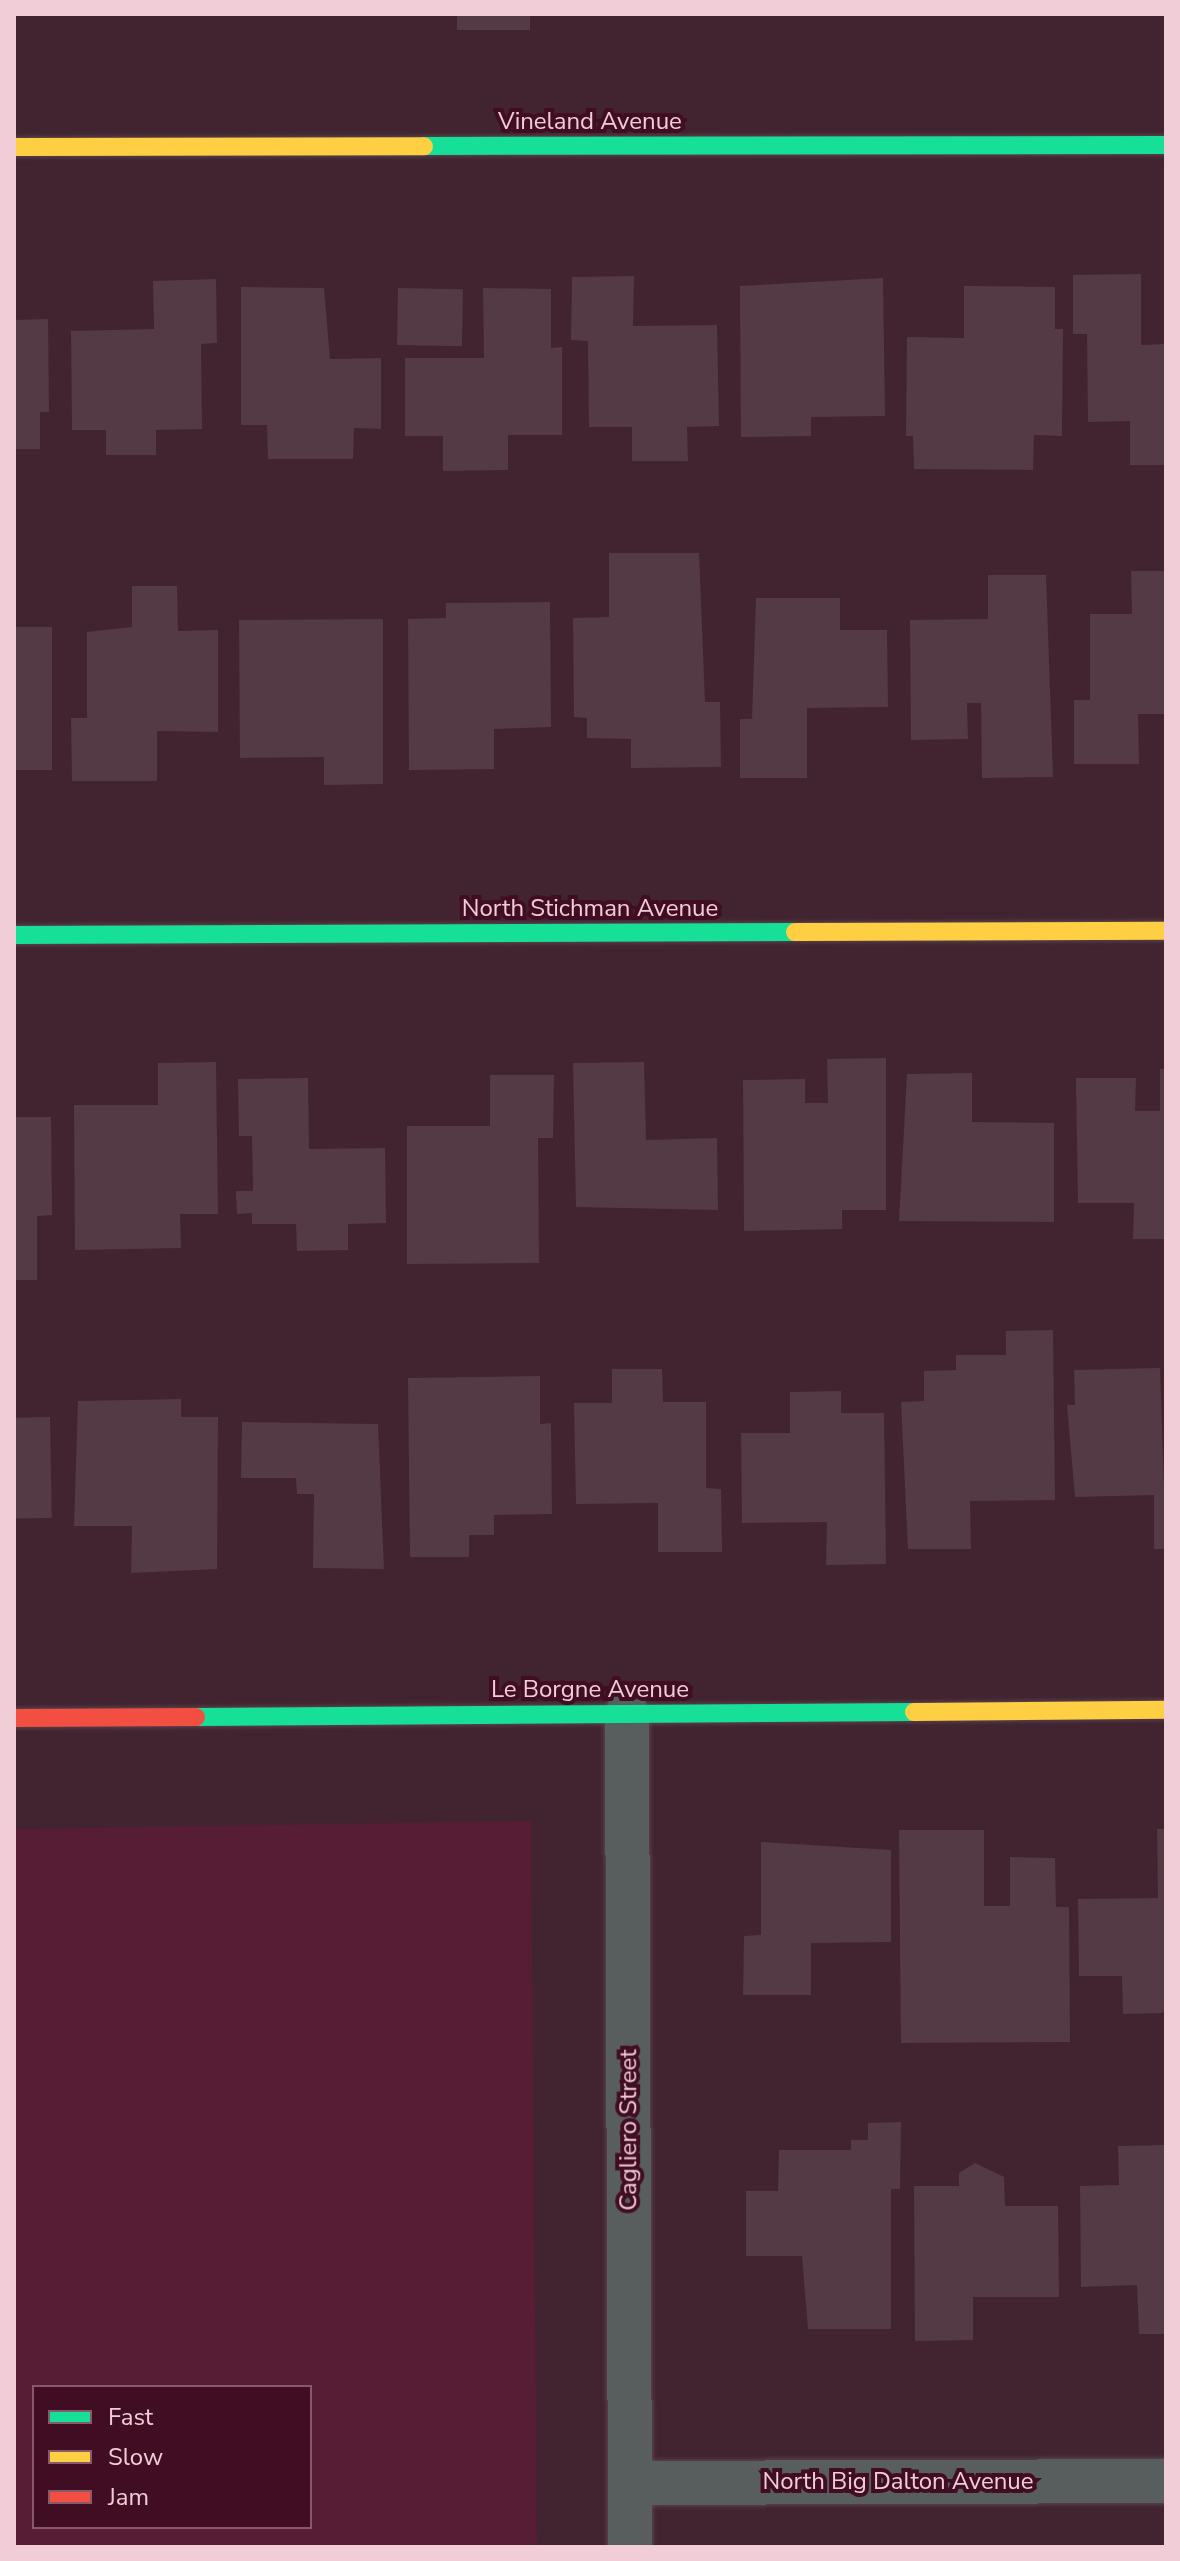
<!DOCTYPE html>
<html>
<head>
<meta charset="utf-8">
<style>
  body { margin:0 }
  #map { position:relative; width:1180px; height:2561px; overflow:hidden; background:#412430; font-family:"Nunito Sans",sans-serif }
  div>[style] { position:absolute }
  .built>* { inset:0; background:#571d34 }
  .building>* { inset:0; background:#543a44; transform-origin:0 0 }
  .roads { filter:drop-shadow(0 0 2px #5a424c) drop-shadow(0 0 2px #5a424c) }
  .street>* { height:44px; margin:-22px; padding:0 22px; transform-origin:22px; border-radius:22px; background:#575e5d }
  .fast>* { height:18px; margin:-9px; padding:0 9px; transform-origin:9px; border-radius:9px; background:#16e098 }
  .slow>* { height:18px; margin:-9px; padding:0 9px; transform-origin:9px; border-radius:9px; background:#ffcf43 }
  .jam>* { height:18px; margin:-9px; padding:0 9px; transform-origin:9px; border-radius:9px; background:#f24e42 }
  span { translate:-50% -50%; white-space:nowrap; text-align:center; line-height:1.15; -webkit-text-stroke:8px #410d23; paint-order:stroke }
  .street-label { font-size:24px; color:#f0cdd7 }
  .frame { position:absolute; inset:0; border:16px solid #f0cdd7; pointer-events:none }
  .legend { position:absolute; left:32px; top:2385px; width:280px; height:144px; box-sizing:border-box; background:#410d23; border:2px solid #875a6b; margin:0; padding:10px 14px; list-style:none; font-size:24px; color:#f0cdd7 }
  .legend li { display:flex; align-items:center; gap:16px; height:40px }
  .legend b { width:40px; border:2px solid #875a6b }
</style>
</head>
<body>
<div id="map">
  <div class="built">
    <i style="clip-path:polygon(evenodd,531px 1821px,537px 2547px,14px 2547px,14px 1829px,531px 1821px,34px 2387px,310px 2387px,310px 2527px,34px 2527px,34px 2387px)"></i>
  </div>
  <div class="building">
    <i style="left:457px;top:14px;width:73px;height:16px"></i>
    <i style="clip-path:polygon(1141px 274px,1141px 345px,1166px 344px,1166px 465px,1130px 465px,1130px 421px,1088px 422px,1087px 334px,1073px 334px,1073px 275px)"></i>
    <i style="clip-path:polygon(634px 276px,633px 326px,717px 325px,719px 426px,687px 427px,688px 461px,632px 461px,632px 427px,589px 427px,588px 341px,571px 340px,572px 277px)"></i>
    <i style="clip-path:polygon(883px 278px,885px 416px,811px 417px,811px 436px,741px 437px,740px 286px)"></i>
    <i style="clip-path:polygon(216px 279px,217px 343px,201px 344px,202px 429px,156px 430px,156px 455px,106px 455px,106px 430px,72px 430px,71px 331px,154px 329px,153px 281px)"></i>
    <i style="clip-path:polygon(964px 286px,1055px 287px,1055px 329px,1063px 329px,1062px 436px,1034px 435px,1033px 470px,914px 469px,913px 436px,906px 436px,907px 337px,964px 338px)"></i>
    <i style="clip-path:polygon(241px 287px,324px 288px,330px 359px,381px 358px,381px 429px,354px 428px,353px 459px,268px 459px,267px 425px,241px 425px)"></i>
    <i style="left:398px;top:288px;width:65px;height:57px;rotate:1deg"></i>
    <i style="clip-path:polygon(483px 288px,551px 289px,551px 348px,562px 347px,562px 435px,508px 435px,508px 470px,443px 471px,443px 436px,405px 436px,405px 358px,484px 358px)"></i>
    <i style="clip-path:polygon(48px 319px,49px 412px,40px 412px,40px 449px,14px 449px,14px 320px)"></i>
    <i style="clip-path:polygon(609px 553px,699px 553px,705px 702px,720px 702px,721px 767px,631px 768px,631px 739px,587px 738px,587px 718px,574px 717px,573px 618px,609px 617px)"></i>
    <i style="clip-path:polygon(1131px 571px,1166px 571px,1166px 714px,1138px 714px,1139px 764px,1074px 764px,1074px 700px,1090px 700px,1090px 614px,1132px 614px)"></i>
    <i style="clip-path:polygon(988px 575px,1046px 575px,1053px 777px,982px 778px,981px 703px,967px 703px,968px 739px,911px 740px,910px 620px,988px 619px)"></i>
    <i style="clip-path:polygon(132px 586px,177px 586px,178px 631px,218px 630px,218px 732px,157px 731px,157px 781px,72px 781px,71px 718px,87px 718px,87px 632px,132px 627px)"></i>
    <i style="clip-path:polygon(756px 598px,840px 598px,840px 630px,887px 630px,888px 707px,807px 708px,807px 778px,740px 778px,740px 719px,752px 719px)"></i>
    <i style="clip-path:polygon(550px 602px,551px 727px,494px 729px,494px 769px,409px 770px,408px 619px,446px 618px,446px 603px)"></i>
    <i style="clip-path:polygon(383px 619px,383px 784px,324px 785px,324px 757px,240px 758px,239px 620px)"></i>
    <i style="left:14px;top:627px;width:38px;height:143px"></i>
    <i style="clip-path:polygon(886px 1058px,886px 1210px,842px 1210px,842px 1229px,744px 1231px,743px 1080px,805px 1079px,805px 1103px,828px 1103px,827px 1059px)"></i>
    <i style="clip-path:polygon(216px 1062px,218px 1214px,180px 1214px,181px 1248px,75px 1250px,74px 1105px,158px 1105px,158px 1063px)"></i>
    <i style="clip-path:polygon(644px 1062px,646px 1140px,717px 1138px,718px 1210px,576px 1207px,573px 1063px)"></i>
    <i style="clip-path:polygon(1160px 1069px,1166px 1069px,1166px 1239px,1133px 1239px,1134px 1203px,1078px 1203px,1076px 1078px,1136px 1078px,1135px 1111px,1160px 1111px)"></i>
    <i style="clip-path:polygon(972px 1073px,972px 1122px,1054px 1123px,1054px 1222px,899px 1221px,907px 1074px)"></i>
    <i style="clip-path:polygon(490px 1075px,554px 1075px,553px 1138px,538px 1138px,539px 1263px,407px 1264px,407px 1126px,490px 1126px)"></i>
    <i style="clip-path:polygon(308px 1078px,309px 1149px,385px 1148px,386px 1223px,348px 1224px,348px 1250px,297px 1251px,296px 1224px,252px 1224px,252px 1213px,237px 1214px,236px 1191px,253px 1191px,252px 1136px,239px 1136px,238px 1079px)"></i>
    <i style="clip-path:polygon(14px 1117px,51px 1117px,52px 1215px,37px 1216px,37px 1280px,14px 1280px)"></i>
    <i style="clip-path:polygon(1053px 1330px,1055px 1500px,970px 1501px,971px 1549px,908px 1549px,901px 1402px,924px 1401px,924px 1371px,956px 1370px,956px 1355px,1006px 1355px,1006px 1331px)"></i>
    <i style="clip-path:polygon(1160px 1368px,1166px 1549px,1154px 1549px,1154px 1495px,1075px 1497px,1067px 1405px,1075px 1405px,1074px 1370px)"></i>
    <i style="clip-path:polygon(612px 1369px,662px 1369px,663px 1402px,706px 1402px,706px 1488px,721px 1489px,722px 1552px,658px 1552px,658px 1503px,576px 1504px,574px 1403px,612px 1403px)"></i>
    <i style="clip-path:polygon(540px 1376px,540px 1424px,551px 1423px,552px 1514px,494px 1515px,494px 1535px,469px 1535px,469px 1557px,410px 1557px,408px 1378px)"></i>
    <i style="clip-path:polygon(841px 1391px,841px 1413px,884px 1413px,886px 1564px,826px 1565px,827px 1522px,742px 1523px,741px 1433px,790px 1433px,790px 1392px)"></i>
    <i style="clip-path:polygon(181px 1399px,181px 1417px,218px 1417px,217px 1569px,131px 1573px,132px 1526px,74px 1526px,78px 1401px)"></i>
    <i style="left:50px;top:1417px;width:101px;height:36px;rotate:89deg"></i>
    <i style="clip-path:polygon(242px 1422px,378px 1424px,384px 1569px,313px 1568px,314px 1494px,297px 1494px,296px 1478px,241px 1478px)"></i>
    <i style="clip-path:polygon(1157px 1829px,1166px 1829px,1166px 2002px,1163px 2013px,1123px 2014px,1122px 1976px,1079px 1976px,1078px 1899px,1158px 1898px)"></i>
    <i style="clip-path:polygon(899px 1830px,984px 1830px,984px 1906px,1010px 1906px,1010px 1857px,1055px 1858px,1056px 1907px,1069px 1907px,1070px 2042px,901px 2043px)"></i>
    <i style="clip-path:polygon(761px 1842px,891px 1850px,891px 1942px,811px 1943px,811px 1995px,743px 1995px,744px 1936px,761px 1935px)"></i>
    <i style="clip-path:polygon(901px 2122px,900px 2189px,891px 2189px,891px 2329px,808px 2329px,802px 2256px,746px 2256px,746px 2191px,778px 2191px,779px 2150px,851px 2150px,851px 2140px,868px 2140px,868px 2123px)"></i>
    <i style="clip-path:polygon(1166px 2145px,1166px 2334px,1139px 2334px,1137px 2285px,1081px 2287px,1080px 2186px,1119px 2185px,1118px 2146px)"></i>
    <i style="clip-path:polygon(975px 2163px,1004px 2177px,1005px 2206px,1058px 2206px,1059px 2297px,973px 2297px,973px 2340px,915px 2341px,914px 2186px,959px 2186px,959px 2173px)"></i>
  </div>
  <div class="roads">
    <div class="street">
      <i style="left:627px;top:1714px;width:833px;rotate:89.79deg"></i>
      <i style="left:630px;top:2483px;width:536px;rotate:-0.21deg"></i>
    </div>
    <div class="fast">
      <i style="left:424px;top:146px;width:742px;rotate:-0.08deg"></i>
      <i style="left:14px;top:935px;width:781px;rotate:-0.22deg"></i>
      <i style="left:196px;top:1717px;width:718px;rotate:-0.4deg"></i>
    </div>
    <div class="slow">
      <i style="left:14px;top:147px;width:410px;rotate:-0.1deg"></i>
      <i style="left:795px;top:932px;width:371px;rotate:-0.2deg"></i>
      <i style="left:914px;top:1712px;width:252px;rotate:-0.5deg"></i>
    </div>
    <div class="jam">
      <i style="left:14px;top:1718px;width:182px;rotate:-0.3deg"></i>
    </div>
  </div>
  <div class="street-label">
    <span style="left:590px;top:122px">Vineland Avenue</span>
    <span style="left:590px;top:909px">North Stichman Avenue</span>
    <span style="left:590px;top:1690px">Le Borgne Avenue</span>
    <span style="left:629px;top:2130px;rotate:-90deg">Cagliero Street</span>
    <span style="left:898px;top:2482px">North Big Dalton Avenue</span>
  </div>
  <div class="frame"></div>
  <ul class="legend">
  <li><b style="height:10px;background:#16e098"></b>Fast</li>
  <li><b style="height:10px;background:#ffcf43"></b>Slow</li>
  <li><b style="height:10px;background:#f24e42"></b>Jam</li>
  </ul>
</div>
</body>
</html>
